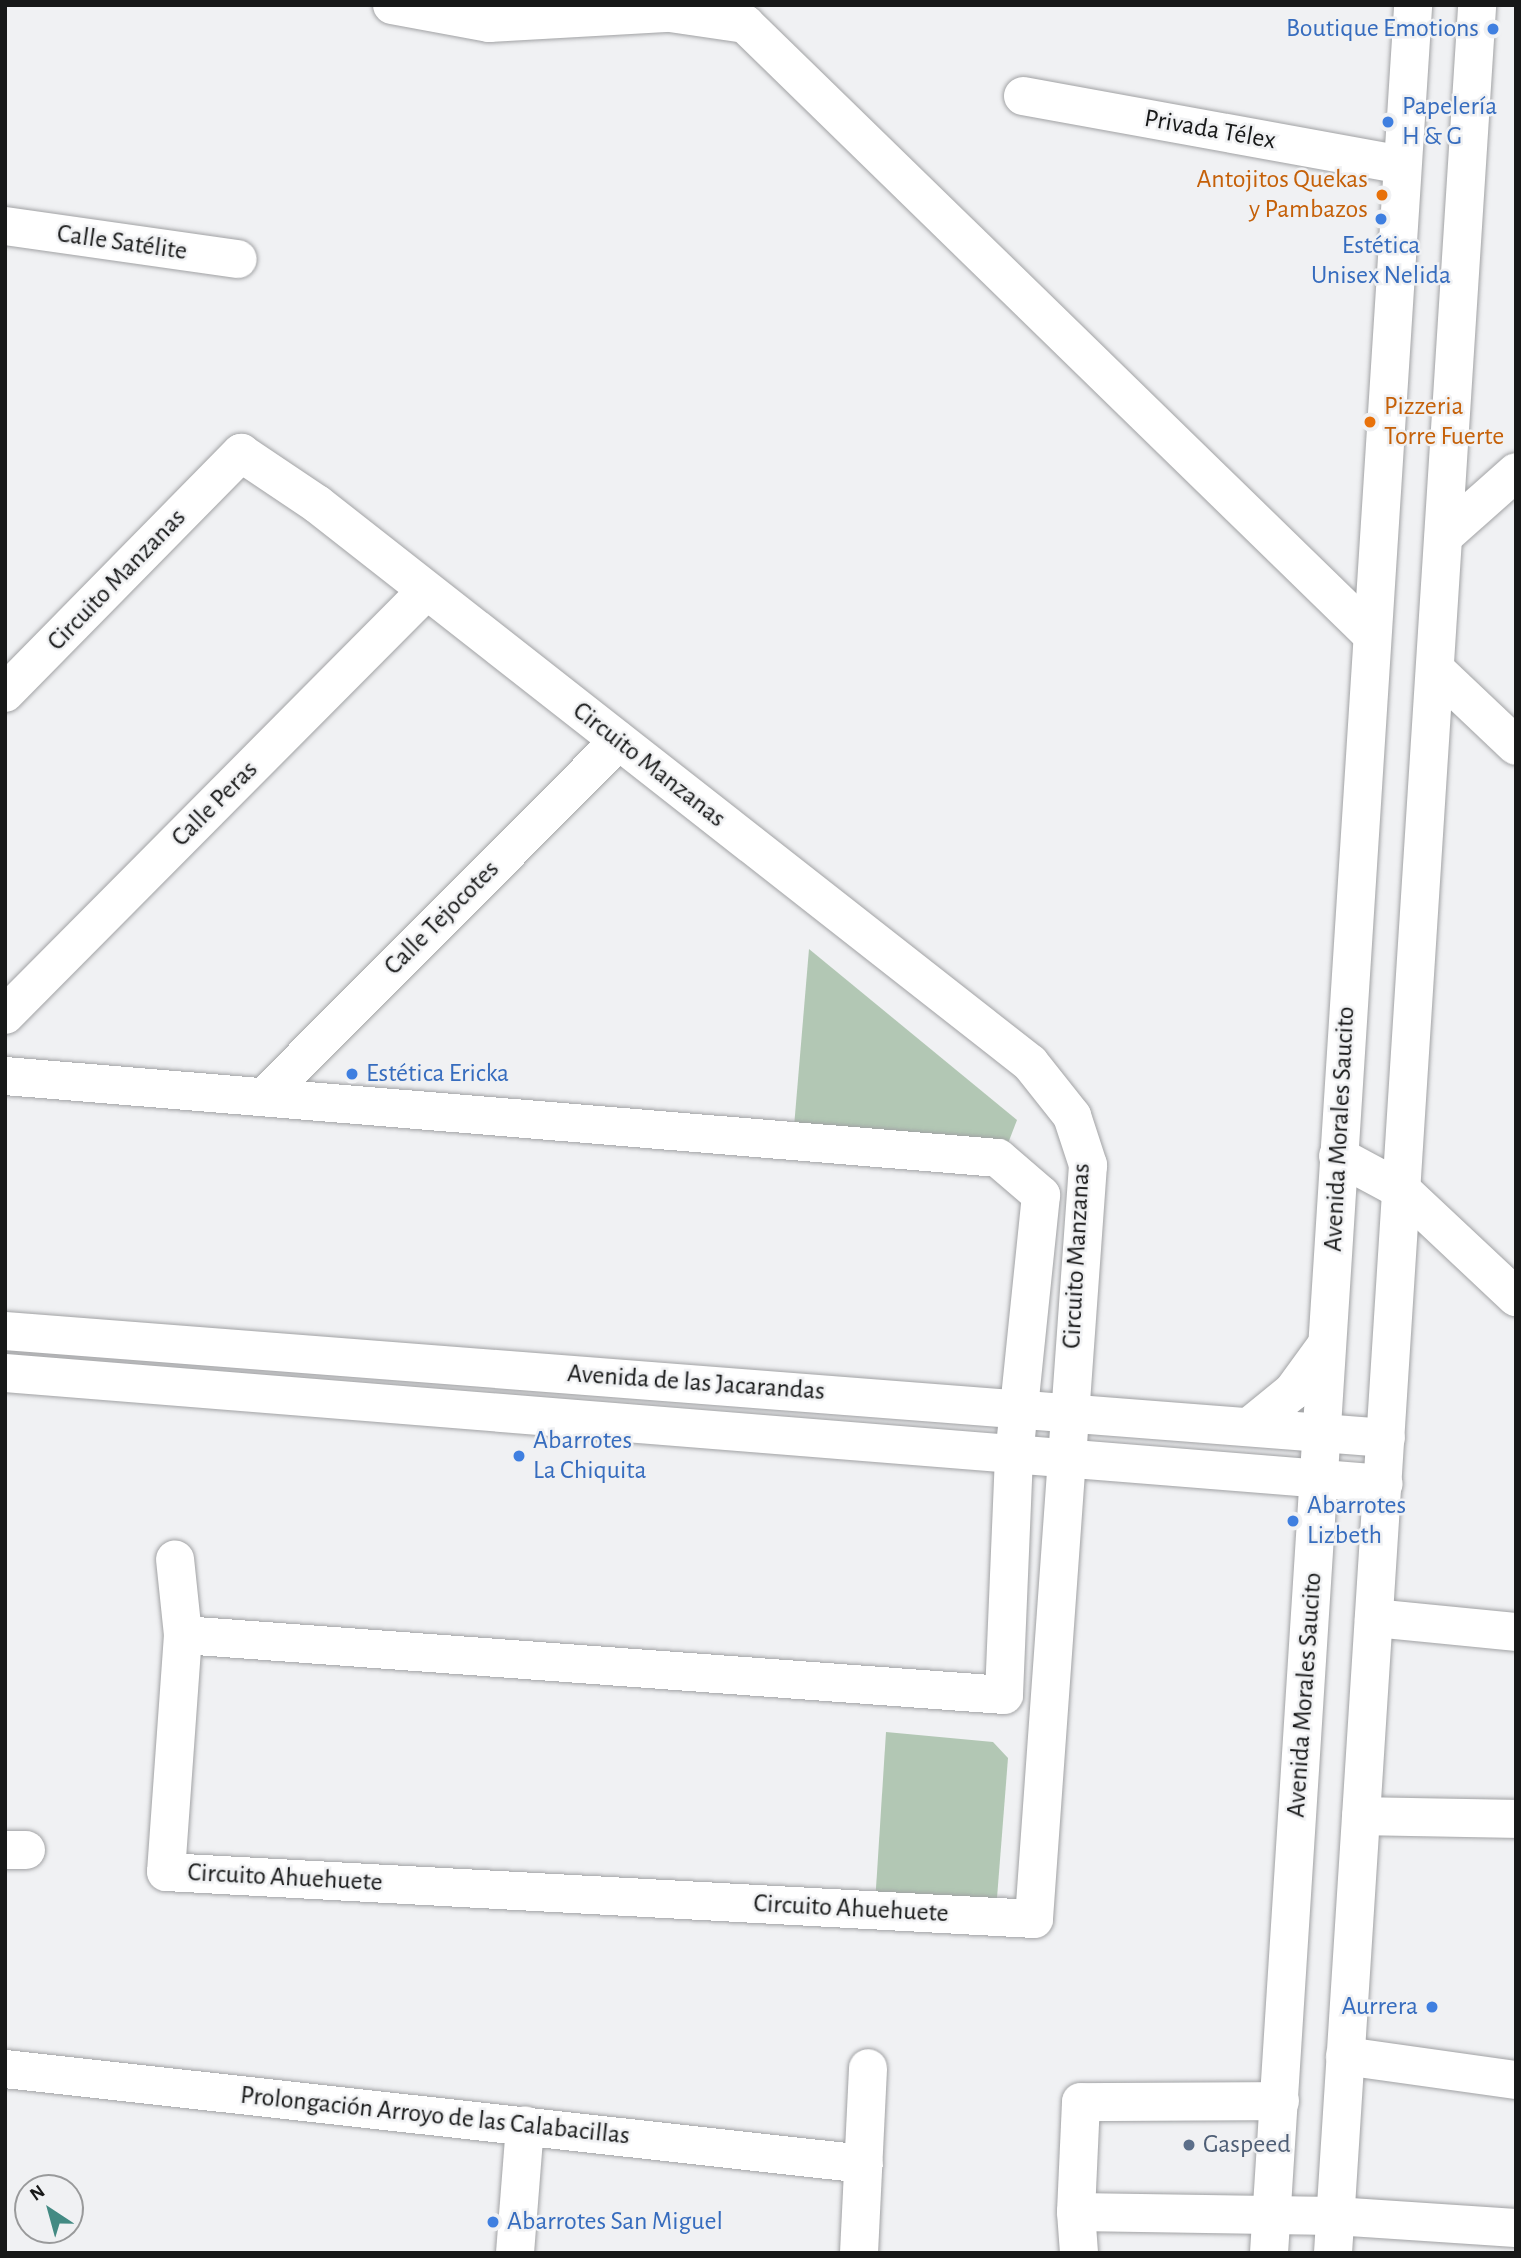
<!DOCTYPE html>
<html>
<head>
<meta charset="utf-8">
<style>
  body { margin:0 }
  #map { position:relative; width:1521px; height:2258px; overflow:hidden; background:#f0f1f3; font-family:"Alegreya Sans",sans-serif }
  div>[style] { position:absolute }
  .green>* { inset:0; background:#b2c7b4 }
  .roads { filter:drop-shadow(0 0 2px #a1a2a4) drop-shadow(0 0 2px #a1a2a4) }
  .minor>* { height:38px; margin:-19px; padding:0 19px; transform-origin:19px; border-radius:19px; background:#fff }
  .major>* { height:38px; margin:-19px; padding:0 19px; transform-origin:19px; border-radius:19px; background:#fff }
  .dots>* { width:19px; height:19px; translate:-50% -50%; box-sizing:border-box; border:4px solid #f0f1f3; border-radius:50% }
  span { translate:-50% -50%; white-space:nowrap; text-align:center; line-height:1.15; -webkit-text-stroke:5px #f0f1f3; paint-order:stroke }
  .shop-label { font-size:26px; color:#366cbe }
  .right { translate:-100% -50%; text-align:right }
  .left { translate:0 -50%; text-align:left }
  .street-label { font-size:26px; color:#171818 }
  .food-label { font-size:26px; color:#c56008 }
  .service-label { font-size:26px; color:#4e5e75 }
  .frame { position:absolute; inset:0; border:7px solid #171818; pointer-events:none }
  .north { position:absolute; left:14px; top:2174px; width:70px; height:70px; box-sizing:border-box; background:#f0f1f3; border:2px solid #999a9b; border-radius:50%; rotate:324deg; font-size:19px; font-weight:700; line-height:28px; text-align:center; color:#171818 }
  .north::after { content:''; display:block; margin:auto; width:24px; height:32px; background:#438a83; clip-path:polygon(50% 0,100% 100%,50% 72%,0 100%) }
</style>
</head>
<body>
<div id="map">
  <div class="green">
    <i style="clip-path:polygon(809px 949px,1017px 1120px,1007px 1146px,794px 1127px)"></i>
    <i style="clip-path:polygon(886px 1732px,993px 1742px,1008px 1758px,997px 1898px,875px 1904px)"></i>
  </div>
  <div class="roads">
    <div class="minor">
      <i style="left:392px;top:5px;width:99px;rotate:10.5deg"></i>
      <i style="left:489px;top:23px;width:181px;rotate:-3.2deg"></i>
      <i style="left:670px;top:13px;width:76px;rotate:8.3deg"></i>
      <i style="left:745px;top:24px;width:871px;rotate:44.26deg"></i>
      <i style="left:1023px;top:96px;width:381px;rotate:10.3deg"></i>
      <i style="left:5px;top:226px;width:235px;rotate:8.1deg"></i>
      <i style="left:1444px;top:536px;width:96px;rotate:-41.6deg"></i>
      <i style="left:1436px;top:670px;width:110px;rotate:43.5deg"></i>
      <i style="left:5px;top:693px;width:337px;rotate:-45.5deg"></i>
      <i style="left:241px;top:453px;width:92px;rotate:33.9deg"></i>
      <i style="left:317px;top:504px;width:906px;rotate:38.1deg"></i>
      <i style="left:1030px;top:1063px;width:68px;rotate:51.6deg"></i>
      <i style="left:1072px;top:1116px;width:52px;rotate:71.9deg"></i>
      <i style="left:1088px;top:1165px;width:756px;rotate:94.1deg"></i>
      <i style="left:1034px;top:1919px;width:869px;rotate:-176.9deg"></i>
      <i style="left:166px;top:1872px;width:238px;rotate:-85.9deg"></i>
      <i style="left:183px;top:1635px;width:76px;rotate:-96deg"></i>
      <i style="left:5px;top:1015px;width:595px;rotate:-45.2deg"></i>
      <i style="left:5px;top:1076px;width:996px;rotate:4.72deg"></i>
      <i style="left:998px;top:1158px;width:57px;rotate:40.7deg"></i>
      <i style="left:1041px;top:1195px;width:262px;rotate:95.9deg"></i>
      <i style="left:1014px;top:1456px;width:239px;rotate:92.4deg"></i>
      <i style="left:1004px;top:1695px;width:823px;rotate:-175.82deg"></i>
      <i style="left:266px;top:1095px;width:500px;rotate:-45.1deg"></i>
      <i style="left:1338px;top:1156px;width:74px;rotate:28.3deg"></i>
      <i style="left:1403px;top:1191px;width:155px;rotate:43.2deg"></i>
      <i style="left:5px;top:1331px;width:1385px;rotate:4.43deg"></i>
      <i style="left:5px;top:1373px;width:1383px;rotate:4.6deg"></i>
      <i style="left:1374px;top:1618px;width:143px;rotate:5.6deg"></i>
      <i style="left:1361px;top:1816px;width:155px;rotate:1.1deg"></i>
      <i style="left:5px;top:1850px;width:21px"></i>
      <i style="left:1345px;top:2056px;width:173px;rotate:8deg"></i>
      <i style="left:5px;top:2069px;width:864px;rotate:6.31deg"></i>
      <i style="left:1280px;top:2101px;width:199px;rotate:179.7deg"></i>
      <i style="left:1081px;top:2102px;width:110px;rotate:92.6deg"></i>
      <i style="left:1076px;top:2212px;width:259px;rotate:0.9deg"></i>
      <i style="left:1335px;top:2216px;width:181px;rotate:3.8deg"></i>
      <i style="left:1076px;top:2212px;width:41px;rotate:85.8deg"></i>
      <i style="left:515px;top:2253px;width:128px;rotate:-85.5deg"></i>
      <i style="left:859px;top:2253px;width:185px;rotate:-87.2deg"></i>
    </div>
    <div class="major">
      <i style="left:1249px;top:1427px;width:57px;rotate:-39.3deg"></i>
      <i style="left:1293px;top:1391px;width:58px;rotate:-54.1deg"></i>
      <i style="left:1269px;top:2253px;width:2253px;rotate:-86.33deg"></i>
      <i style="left:1333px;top:2253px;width:2253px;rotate:-86.33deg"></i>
    </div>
  </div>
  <div class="dots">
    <i style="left:1493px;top:29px;background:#3f7fe0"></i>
    <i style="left:1388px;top:122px;background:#3f7fe0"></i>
    <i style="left:1382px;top:195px;background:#e8710a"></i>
    <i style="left:1381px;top:219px;background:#3f7fe0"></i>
    <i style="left:1370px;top:422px;background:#e8710a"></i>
    <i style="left:352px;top:1074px;background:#3f7fe0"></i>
    <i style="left:519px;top:1456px;background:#3f7fe0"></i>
    <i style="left:1293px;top:1521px;background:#3f7fe0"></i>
    <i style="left:1432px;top:2007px;background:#3f7fe0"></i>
    <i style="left:1189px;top:2145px;background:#5c6f8a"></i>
    <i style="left:493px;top:2222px;background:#3f7fe0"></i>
  </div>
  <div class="shop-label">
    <span class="right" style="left:1479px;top:29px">Boutique Emotions</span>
    <span class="left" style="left:1402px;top:122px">Papelería<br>H &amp; G</span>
    <span style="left:1381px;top:261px">Estética<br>Unisex Nelida</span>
    <span class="left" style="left:366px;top:1074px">Estética Ericka</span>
    <span class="left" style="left:533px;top:1456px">Abarrotes<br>La Chiquita</span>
    <span class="left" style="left:1307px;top:1521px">Abarrotes<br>Lizbeth</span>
    <span class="right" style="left:1418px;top:2007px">Aurrera</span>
    <span class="left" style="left:507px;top:2222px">Abarrotes San Miguel</span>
  </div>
  <div class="street-label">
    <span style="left:1210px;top:130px;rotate:10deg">Privada Télex</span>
    <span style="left:122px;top:243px;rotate:8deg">Calle Satélite</span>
    <span style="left:117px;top:580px;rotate:-46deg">Circuito Manzanas</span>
    <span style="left:649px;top:765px;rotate:38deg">Circuito Manzanas</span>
    <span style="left:215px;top:804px;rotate:-45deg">Calle Peras</span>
    <span style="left:442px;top:918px;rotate:-45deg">Calle Tejocotes</span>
    <span style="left:1340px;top:1129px;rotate:-87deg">Avenida Morales Saucito</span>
    <span style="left:1077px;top:1256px;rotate:-87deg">Circuito Manzanas</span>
    <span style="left:696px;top:1383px;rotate:4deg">Avenida de las Jacarandas</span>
    <span style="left:1305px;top:1695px;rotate:-86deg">Avenida Morales Saucito</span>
    <span style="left:285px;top:1878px;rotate:3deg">Circuito Ahuehuete</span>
    <span style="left:851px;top:1909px;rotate:3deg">Circuito Ahuehuete</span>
    <span style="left:435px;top:2116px;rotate:6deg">Prolongación Arroyo de las Calabacillas</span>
  </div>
  <div class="food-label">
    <span class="right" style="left:1368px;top:195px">Antojitos Quekas<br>y Pambazos</span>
    <span class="left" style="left:1384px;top:422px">Pizzeria<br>Torre Fuerte</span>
  </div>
  <div class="service-label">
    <span class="left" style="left:1203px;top:2145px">Gaspeed</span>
  </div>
  <div class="frame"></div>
  <div class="north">N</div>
</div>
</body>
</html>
